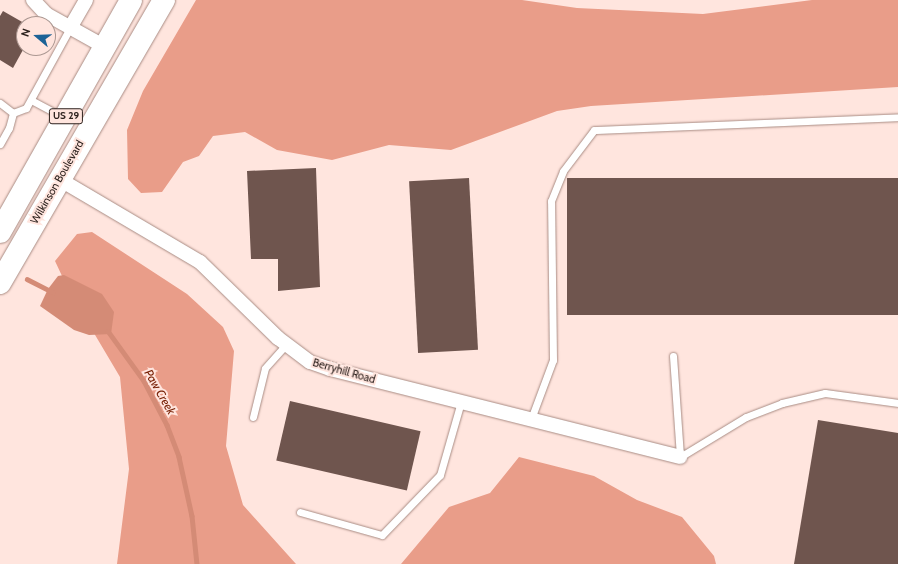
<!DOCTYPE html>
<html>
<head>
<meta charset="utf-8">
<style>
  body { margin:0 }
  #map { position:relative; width:898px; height:564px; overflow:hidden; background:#ffe5de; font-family:Cabin,sans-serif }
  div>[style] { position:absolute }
  .forest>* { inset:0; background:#e99d89 }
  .water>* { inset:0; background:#d48b76 }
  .stream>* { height:4.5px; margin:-2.25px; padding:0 2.25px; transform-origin:2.25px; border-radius:2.25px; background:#d48b76 }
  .building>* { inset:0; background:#6f554e; transform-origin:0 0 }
  .roads { filter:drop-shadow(0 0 1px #a98c84) drop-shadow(0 0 1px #a98c84) }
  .service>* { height:7px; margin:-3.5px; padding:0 3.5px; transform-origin:3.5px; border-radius:3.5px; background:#fff }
  .minor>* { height:14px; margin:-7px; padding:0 7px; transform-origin:7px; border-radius:7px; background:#fff }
  .primary>* { height:22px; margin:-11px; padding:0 11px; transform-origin:11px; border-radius:11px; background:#fff }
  span { translate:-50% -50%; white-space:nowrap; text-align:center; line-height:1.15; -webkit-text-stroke:4px #ffe5de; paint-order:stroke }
  .shield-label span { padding:1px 3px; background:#ffe5de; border:1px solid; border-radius:3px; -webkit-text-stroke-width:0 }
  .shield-label { font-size:10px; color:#2c211d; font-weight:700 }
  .street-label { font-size:11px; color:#2c211d }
  .water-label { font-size:12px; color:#792207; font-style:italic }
  .north { position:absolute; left:16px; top:16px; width:40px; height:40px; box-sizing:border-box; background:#ffe5de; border:1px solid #ab9791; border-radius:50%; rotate:289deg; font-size:11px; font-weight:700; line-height:16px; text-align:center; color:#2c211d }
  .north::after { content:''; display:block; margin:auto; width:14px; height:18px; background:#1c6296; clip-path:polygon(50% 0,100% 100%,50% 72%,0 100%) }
</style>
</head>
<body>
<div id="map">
  <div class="forest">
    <i style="clip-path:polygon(196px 0,522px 0,577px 8px,703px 14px,812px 0,898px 0,898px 87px,591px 106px,557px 111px,451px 150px,389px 145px,332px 160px,277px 150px,245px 132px,213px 136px,199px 156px,183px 162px,162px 192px,141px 193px,128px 179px,127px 130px,143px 91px)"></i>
    <i style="clip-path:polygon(92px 232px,187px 294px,223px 327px,234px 351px,226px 446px,243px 505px,296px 564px,117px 564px,129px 469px,120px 377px,69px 291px,55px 261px,77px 234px)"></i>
    <i style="clip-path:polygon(519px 457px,594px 476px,637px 500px,682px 517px,714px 556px,716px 564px,401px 564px,449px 507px,490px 493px)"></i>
  </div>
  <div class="water">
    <i style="clip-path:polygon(64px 275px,102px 294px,114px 312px,111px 334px,89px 335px,74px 330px,40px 306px,48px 289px,58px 276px)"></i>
  </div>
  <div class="stream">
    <i style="left:27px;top:279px;width:29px;rotate:27deg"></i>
    <i style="left:108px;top:331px;width:62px;rotate:54.2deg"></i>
    <i style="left:144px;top:381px;width:50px;rotate:62.4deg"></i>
    <i style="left:167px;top:425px;width:34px;rotate:69deg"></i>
    <i style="left:179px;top:457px;width:60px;rotate:77.6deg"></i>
    <i style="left:192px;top:516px;width:48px;rotate:84.1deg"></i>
  </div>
  <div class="building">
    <i style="clip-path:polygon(3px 11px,24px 23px,24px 48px,13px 68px,0 60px,0 16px)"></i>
    <i style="clip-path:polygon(316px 168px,320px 287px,278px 291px,278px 259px,251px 259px,247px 171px)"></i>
    <i style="left:469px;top:178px;width:172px;height:60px;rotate:87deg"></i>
    <i style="left:898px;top:178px;width:137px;height:331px;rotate:90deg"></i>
    <i style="left:290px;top:401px;width:134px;height:61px;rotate:13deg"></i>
    <i style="clip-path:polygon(818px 420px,898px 433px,898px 564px,794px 564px)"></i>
  </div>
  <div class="roads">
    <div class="service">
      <i style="left:31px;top:100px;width:36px;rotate:28deg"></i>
      <i style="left:0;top:103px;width:16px;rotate:38deg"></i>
      <i style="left:13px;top:113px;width:14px;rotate:-21deg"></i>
      <i style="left:26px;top:108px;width:91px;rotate:-61.2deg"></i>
      <i style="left:0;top:144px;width:18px;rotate:-61deg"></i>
      <i style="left:9px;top:128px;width:16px;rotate:-75deg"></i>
      <i style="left:673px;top:356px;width:101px;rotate:86deg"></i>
      <i style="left:680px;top:457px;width:77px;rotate:-31.2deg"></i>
      <i style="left:746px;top:417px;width:39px;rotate:-21deg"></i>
      <i style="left:782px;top:403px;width:44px;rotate:-13.1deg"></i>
      <i style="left:825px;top:393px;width:74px;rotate:7.8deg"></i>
      <i style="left:253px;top:417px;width:50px;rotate:-76.2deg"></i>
      <i style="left:265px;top:368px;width:31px;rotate:-48deg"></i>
      <i style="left:531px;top:419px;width:63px;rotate:-69.6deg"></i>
      <i style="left:553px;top:360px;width:159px;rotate:-90.7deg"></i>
      <i style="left:551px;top:201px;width:32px;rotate:-68deg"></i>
      <i style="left:563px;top:171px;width:51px;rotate:-52.9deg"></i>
      <i style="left:594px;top:130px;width:304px;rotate:-2.4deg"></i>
      <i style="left:300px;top:512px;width:85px;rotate:15.7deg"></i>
      <i style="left:382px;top:535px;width:83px;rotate:-46deg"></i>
      <i style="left:440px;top:475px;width:76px;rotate:-74deg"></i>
    </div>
    <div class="minor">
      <i style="left:33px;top:0;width:19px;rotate:47deg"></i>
      <i style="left:46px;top:14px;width:68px;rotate:29.2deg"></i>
      <i style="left:70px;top:28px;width:32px;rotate:-60deg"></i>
      <i style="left:59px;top:179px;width:164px;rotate:30.5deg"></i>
      <i style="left:200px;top:262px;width:109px;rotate:44.3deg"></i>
      <i style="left:278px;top:338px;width:40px;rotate:37deg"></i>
      <i style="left:310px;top:362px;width:21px;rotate:19deg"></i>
      <i style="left:330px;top:369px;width:361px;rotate:14.1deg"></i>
    </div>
    <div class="primary">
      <i style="left:0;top:232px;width:266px;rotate:-60.5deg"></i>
      <i style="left:0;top:283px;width:327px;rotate:-59.9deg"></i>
    </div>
  </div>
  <div class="shield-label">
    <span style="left:66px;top:116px">US 29</span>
  </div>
  <div class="street-label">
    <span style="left:57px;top:182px;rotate:-60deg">Wilkinson Boulevard</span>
    <span style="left:344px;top:371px;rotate:16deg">Berryhill Road</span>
  </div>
  <div class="water-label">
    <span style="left:160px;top:392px;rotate:60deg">Paw Creek</span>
  </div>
  <div class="north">N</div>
</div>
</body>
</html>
